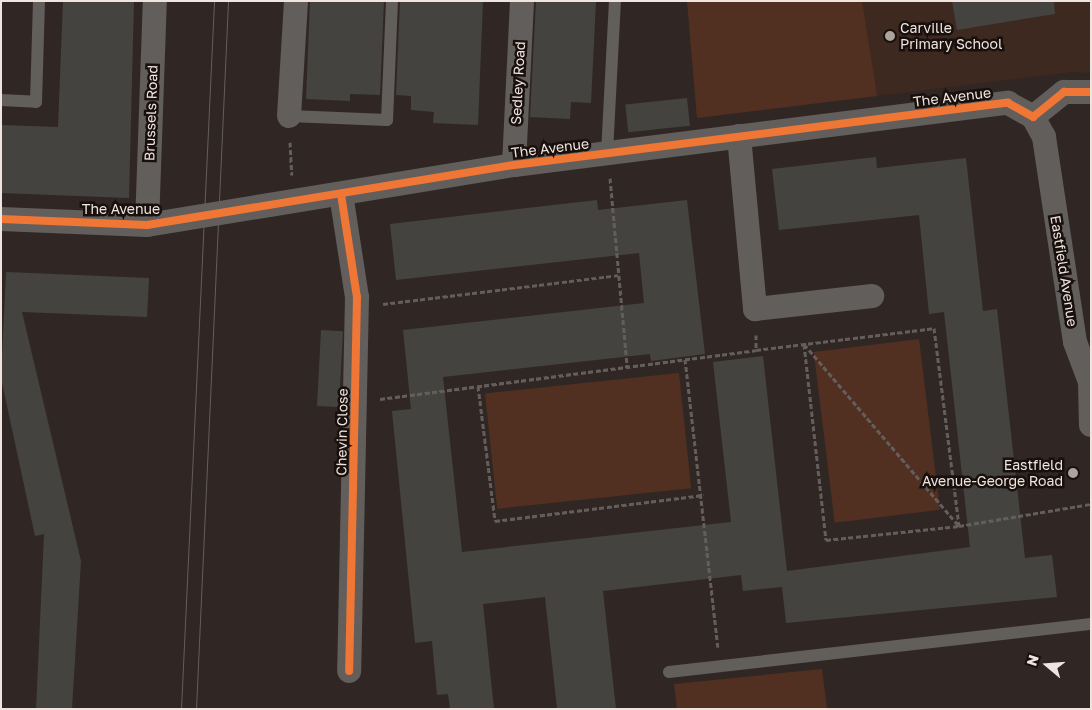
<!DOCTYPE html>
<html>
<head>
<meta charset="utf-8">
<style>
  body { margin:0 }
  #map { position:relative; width:1092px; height:710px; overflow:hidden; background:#302724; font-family:"Golos Text",sans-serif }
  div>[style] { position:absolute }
  .built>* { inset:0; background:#3e2920 }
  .green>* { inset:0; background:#513021; transform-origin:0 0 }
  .building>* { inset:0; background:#444340; transform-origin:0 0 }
  .path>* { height:3px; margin-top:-1.5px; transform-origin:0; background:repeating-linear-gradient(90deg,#635e5b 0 5px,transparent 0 7.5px) }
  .service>* { height:12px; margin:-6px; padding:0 6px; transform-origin:6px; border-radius:6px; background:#625e5c }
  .minor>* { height:24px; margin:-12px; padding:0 12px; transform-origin:12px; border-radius:12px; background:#625e5c }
  .tram>* { height:1px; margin:-0.5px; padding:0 0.5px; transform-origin:0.5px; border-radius:0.5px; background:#655e5d }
  .cycleway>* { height:8px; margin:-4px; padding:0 4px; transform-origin:4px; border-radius:4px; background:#f07635 }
  .dots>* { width:14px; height:14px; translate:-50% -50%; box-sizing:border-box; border:2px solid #18100d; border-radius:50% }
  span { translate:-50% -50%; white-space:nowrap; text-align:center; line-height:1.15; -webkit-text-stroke:5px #18100d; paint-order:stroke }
  .poi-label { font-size:14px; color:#f0e4df }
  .left { translate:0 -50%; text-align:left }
  .right { translate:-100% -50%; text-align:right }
  .street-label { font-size:14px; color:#f0e4df }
  .frame { position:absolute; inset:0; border:2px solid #f0e4df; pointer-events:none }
  .north { position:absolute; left:1022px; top:640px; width:50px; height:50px; -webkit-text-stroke:4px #18100d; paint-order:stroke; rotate:288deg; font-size:14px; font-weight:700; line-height:20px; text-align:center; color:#f0e4df }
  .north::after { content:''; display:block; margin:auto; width:18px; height:22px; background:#f0e4df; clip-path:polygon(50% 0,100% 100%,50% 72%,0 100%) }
</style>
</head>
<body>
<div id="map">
  <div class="built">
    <i style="clip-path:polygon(687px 1px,1091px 1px,1091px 73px,1072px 72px,697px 118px)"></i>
  </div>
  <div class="green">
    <i style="clip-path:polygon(687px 1px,862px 1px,877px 96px,697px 118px)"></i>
    <i style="left:919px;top:339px;width:172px;height:106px;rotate:83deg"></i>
    <i style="left:679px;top:373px;width:116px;height:195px;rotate:84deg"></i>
    <i style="clip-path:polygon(822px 669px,827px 709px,677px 709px,674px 684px)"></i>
  </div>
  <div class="building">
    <i style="clip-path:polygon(63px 1px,134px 1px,129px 198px,1px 193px,1px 125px,58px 127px)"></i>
    <i style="clip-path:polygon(310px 1px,384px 1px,380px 95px,350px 94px,350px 101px,306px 99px)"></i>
    <i style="clip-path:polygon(400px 1px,483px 1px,478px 125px,433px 123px,434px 112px,411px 110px,411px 96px,396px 95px)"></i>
    <i style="clip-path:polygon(536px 1px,596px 1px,591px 103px,571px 102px,570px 119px,530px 117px)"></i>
    <i style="clip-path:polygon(952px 1px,1054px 1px,1055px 14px,957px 30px)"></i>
    <i style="left:687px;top:98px;width:28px;height:62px;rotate:84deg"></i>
    <i style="clip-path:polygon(876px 157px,877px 168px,966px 158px,983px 311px,997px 309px,1025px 558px,1052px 555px,1057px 597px,786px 623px,782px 587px,743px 591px,741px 575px,603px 591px,616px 709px,557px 709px,545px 597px,483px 604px,494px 709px,450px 709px,448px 694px,437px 695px,432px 641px,415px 643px,392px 411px,411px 409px,403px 330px,644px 303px,639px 253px,396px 280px,390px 224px,597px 200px,598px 210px,687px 200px,705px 354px,651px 361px,650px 354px,443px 377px,462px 552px,731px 522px,713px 362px,763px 356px,787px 571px,970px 547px,944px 312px,929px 314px,919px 215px,779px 230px,772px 169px)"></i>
    <i style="clip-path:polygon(6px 272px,149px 278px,147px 317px,22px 312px,81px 561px,72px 709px,36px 709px,44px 534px,35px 536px,1px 378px)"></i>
    <i style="left:321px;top:330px;width:22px;height:76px;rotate:3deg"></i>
  </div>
  <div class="path">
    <i style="left:290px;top:142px;width:33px;rotate:87deg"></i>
    <i style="left:610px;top:178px;width:189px;rotate:84.8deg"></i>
    <i style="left:383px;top:304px;width:237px;rotate:-7deg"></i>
    <i style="left:756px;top:335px;width:15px;rotate:90deg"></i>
    <i style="left:756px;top:350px;width:179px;rotate:-7deg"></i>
    <i style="left:934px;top:328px;width:200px;rotate:82.8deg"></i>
    <i style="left:959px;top:526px;width:134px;rotate:-9.5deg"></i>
    <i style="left:804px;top:344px;width:197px;rotate:83.6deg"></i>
    <i style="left:826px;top:540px;width:134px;rotate:-6deg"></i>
    <i style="left:804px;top:344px;width:239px;rotate:49.6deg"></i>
    <i style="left:685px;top:359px;width:290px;rotate:83.5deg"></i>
    <i style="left:478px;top:386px;width:136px;rotate:82.8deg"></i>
    <i style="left:495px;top:521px;width:210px;rotate:-7.1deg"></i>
    <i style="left:380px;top:399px;width:379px;rotate:-7.4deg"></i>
  </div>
  <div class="service">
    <i style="left:1px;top:100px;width:35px;rotate:3deg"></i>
    <i style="left:36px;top:102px;width:101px;rotate:-88.3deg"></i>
    <i style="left:289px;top:116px;width:98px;rotate:2.3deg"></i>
    <i style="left:387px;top:120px;width:119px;rotate:-87.6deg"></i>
    <i style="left:607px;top:153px;width:152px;rotate:-87deg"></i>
    <i style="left:669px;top:672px;width:425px;rotate:-6.5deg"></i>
  </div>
  <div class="minor">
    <i style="left:289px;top:116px;width:115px;rotate:-86.5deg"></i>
    <i style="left:1033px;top:117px;width:23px;rotate:61deg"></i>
    <i style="left:1044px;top:137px;width:207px;rotate:81.4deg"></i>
    <i style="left:1075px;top:342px;width:43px;rotate:69.4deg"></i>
    <i style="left:1090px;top:382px;width:43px;rotate:88.7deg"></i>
    <i style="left:739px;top:136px;width:174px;rotate:84.7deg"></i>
    <i style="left:755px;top:309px;width:118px;rotate:-6.3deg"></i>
    <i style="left:514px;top:165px;width:164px;rotate:-87.2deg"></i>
    <i style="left:341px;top:194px;width:104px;rotate:81.2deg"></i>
    <i style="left:357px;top:297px;width:374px;rotate:91.2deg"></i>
    <i style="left:1px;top:219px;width:146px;rotate:2.4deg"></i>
    <i style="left:147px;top:225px;width:372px;rotate:-9.3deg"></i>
    <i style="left:514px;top:165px;width:498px;rotate:-7.2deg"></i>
    <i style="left:1008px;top:103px;width:29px;rotate:29deg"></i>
    <i style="left:1033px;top:117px;width:40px;rotate:-39deg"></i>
    <i style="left:1064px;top:92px;width:27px"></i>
    <i style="left:147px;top:225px;width:224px;rotate:-88deg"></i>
  </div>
  <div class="tram">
    <i style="left:181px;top:709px;width:709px;rotate:-87.33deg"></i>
    <i style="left:196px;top:709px;width:709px;rotate:-87.41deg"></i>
  </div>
  <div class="cycleway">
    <i style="left:341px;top:194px;width:104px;rotate:81.2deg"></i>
    <i style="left:357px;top:297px;width:374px;rotate:91.2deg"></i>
    <i style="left:1px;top:219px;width:146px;rotate:2.4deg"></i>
    <i style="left:147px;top:225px;width:372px;rotate:-9.3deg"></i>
    <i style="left:514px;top:165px;width:498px;rotate:-7.2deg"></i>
    <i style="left:1008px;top:103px;width:29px;rotate:29deg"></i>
    <i style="left:1033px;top:117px;width:40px;rotate:-39deg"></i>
    <i style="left:1064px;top:92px;width:27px"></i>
  </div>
  <div class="dots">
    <i style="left:890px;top:36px;background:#ada29e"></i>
    <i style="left:1073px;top:473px;background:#ada29e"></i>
  </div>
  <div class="poi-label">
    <span class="left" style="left:900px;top:36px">Carville<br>Primary School</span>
    <span class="right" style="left:1063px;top:473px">Eastfield<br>Avenue-George Road</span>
  </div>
  <div class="street-label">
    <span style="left:518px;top:83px;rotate:-87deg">Sedley Road</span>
    <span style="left:952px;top:97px;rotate:-7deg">The Avenue</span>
    <span style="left:151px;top:113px;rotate:-88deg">Brussels Road</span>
    <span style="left:550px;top:148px;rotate:-7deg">The Avenue</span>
    <span style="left:121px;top:209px">The Avenue</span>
    <span style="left:1064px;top:271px;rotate:81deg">Eastfield Avenue</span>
    <span style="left:342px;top:432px;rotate:-89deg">Chevin Close</span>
  </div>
  <div class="frame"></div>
  <div class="north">N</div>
</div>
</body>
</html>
